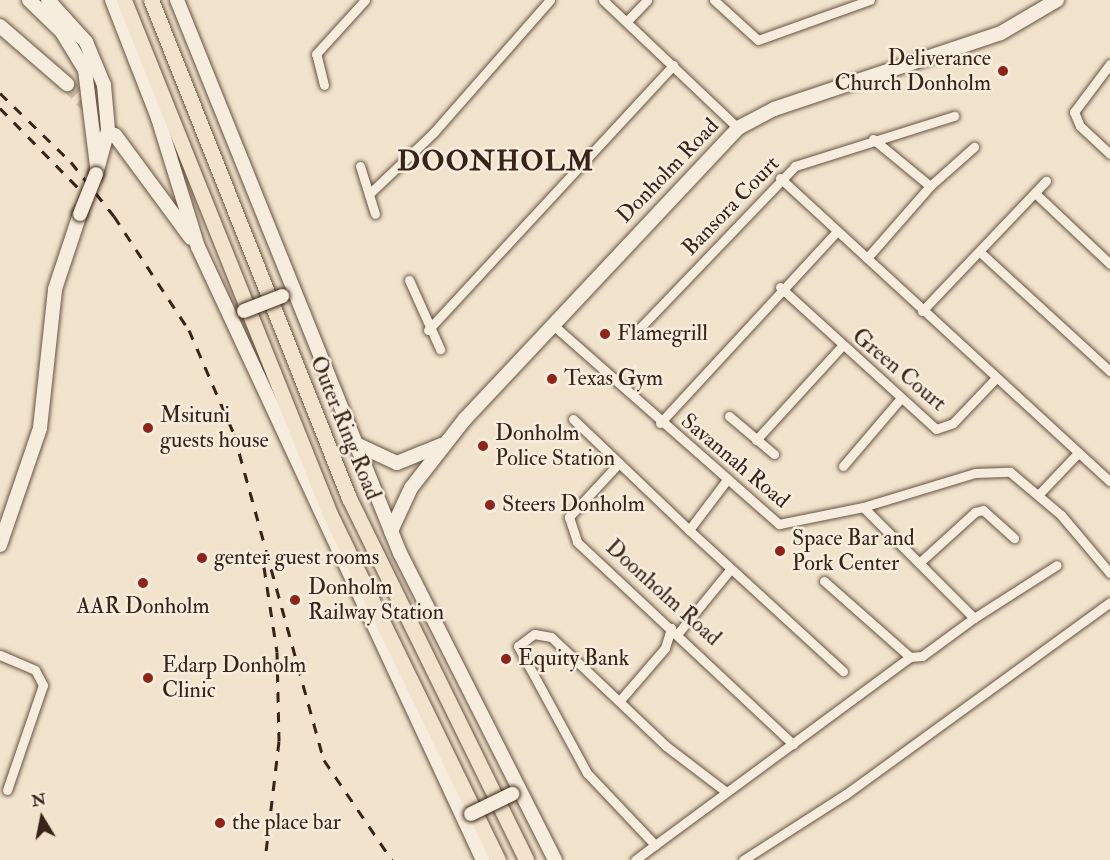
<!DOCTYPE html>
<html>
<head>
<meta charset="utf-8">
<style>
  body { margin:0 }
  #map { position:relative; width:1110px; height:860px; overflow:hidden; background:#f2e3cc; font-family:"IM FELL Double Pica",serif }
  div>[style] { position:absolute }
  .secondary-tunnel>* { height:14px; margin-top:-7px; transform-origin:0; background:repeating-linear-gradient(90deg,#cdbda8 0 14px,transparent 0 21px) }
  .roads { filter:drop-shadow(0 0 2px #665344) drop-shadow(0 0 2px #665344) }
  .street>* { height:9px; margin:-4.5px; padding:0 4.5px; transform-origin:4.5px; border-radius:4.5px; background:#f7edde }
  .secondary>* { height:14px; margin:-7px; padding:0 7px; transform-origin:7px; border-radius:7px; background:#f7edde }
  .primary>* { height:15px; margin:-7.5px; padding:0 7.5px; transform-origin:7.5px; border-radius:7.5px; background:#f2e3cc }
  .rail>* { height:3px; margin-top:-1.5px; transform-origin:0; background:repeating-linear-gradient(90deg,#372317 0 10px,transparent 0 20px) }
  .bridges { filter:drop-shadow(0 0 2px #372317) drop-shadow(0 0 2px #372317) }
  .secondary-bridge>* { height:14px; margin:-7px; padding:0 7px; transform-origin:7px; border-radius:7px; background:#f7edde }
  .dots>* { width:16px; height:16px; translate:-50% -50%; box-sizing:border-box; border:3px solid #f7edde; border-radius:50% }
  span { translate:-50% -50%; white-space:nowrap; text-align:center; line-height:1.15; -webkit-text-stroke:5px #f7edde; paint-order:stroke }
  .poi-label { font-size:22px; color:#372317 }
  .right { translate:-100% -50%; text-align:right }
  .left { translate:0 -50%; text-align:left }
  .street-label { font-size:22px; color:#372317 }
  .district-label { font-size:28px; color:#372317; font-weight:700; letter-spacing:1.5px }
  .north { position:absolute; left:12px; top:788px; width:60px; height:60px; -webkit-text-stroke:4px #f7edde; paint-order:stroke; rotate:350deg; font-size:16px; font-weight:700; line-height:24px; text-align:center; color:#372317 }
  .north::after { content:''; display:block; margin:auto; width:21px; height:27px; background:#372317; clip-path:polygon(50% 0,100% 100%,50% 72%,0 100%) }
</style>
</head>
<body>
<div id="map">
  <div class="secondary-tunnel">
    <i style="left:67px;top:84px;width:64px;rotate:46.9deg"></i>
  </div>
  <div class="roads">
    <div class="street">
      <i style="left:603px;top:0;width:186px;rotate:43.5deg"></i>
      <i style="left:714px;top:0;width:59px;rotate:42.3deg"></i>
      <i style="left:758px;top:40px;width:119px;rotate:-19.7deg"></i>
      <i style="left:627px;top:21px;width:29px;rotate:-46deg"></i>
      <i style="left:1110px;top:64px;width:60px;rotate:126.9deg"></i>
      <i style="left:1074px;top:112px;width:15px;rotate:67deg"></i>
      <i style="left:1080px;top:126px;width:41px;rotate:43deg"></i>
      <i style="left:324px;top:85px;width:32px;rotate:-104deg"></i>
      <i style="left:316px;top:54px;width:73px;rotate:-47.8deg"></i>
      <i style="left:873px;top:139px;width:74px;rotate:39.5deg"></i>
      <i style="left:360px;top:166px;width:50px;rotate:72.6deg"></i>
      <i style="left:780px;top:178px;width:448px;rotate:42.6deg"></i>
      <i style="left:369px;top:194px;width:90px;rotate:-43.6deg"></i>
      <i style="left:434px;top:132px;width:176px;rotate:-48.7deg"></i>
      <i style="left:1036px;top:194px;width:102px;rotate:43.4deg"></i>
      <i style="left:981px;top:253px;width:175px;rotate:42.5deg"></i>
      <i style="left:867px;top:258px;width:96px;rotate:-48.8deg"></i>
      <i style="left:930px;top:186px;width:59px;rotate:-41.6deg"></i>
      <i style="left:409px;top:280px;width:76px;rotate:65.8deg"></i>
      <i style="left:780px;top:287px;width:211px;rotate:42.3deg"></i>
      <i style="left:936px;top:429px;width:18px;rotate:-19deg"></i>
      <i style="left:953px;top:423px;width:59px;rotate:-46.4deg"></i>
      <i style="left:922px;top:311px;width:180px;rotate:-46.4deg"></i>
      <i style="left:552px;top:324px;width:303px;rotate:41.4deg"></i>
      <i style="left:779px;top:524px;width:86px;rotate:-11.4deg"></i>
      <i style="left:863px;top:507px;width:117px;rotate:-16.9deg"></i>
      <i style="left:975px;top:473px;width:35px;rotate:-2deg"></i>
      <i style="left:1010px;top:472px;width:67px;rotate:40.1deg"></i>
      <i style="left:1061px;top:515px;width:76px;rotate:49.8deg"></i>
      <i style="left:428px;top:330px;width:361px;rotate:-47.2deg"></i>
      <i style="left:636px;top:332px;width:230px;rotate:-46.2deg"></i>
      <i style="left:795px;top:166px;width:167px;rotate:-17.5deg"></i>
      <i style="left:729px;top:416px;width:59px;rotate:40.2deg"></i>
      <i style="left:573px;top:419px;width:161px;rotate:43.7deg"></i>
      <i style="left:660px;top:423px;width:261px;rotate:-47.3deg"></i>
      <i style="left:756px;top:440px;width:126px;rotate:-47.6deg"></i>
      <i style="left:619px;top:463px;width:74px;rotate:132.8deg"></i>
      <i style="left:569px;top:517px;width:26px;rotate:72deg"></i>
      <i style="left:577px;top:542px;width:296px;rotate:43.1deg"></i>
      <i style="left:843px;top:466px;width:88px;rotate:-49.6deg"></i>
      <i style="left:726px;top:481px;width:61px;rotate:127.1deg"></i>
      <i style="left:689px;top:530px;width:209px;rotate:42.5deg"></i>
      <i style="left:1039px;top:494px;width:57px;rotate:-46.4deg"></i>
      <i style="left:919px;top:563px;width:76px;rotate:-42.3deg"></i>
      <i style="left:975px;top:512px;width:8px;rotate:-14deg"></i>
      <i style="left:983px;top:510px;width:42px;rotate:42.1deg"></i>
      <i style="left:824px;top:581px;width:115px;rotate:41.5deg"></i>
      <i style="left:910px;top:657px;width:12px;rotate:-5deg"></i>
      <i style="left:922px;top:656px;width:64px;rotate:-36.2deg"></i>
      <i style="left:974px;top:618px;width:157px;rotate:-135deg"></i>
      <i style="left:974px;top:618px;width:98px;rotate:-32.6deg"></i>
      <i style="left:679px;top:632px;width:79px;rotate:-50.7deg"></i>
      <i style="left:0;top:655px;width:38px;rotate:23deg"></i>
      <i style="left:35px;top:670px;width:17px;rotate:62deg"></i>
      <i style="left:43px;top:685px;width:111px;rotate:108.9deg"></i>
      <i style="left:622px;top:698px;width:66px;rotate:-49.3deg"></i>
      <i style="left:665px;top:648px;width:21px;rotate:-73deg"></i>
      <i style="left:725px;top:791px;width:74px;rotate:-142.7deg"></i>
      <i style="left:666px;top:746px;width:158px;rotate:-136.5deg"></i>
      <i style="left:551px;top:637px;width:17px;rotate:-170deg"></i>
      <i style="left:534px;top:634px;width:20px;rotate:143deg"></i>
      <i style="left:518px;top:646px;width:145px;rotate:61.5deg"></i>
      <i style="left:587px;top:773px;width:99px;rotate:46.6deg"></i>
      <i style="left:655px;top:845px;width:317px;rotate:-36.4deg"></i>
      <i style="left:635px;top:860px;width:25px;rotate:-37deg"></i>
      <i style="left:743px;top:860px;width:122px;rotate:-32.7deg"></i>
      <i style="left:846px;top:794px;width:326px;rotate:-36deg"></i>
    </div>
    <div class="secondary">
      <i style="left:29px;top:0;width:46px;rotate:44.1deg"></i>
      <i style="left:62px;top:32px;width:44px;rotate:58.8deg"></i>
      <i style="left:85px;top:70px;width:97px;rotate:82.9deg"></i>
      <i style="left:48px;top:0;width:57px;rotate:47.9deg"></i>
      <i style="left:86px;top:42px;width:47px;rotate:67.3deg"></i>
      <i style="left:104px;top:85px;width:45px;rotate:84.9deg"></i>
      <i style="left:108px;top:130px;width:46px;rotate:105.3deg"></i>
      <i style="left:112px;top:0;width:127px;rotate:68.7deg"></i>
      <i style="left:158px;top:118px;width:135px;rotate:72.8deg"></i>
      <i style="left:198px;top:247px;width:676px;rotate:65.07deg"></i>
      <i style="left:177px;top:0;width:596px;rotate:68.04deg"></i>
      <i style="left:400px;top:553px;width:344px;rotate:63.2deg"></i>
      <i style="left:0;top:26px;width:89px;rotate:40.9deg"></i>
      <i style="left:115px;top:135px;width:128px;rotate:53.6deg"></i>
      <i style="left:354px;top:443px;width:47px;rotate:24.9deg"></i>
      <i style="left:397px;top:463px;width:48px;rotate:-22.2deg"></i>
      <i style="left:391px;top:531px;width:47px;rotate:-65.1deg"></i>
      <i style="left:411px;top:488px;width:88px;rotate:-52deg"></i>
      <i style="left:465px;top:419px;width:399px;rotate:-46.8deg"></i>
      <i style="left:738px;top:128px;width:41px;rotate:-27.8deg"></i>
      <i style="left:774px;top:109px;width:239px;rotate:-18.5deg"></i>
      <i style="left:1001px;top:33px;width:65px;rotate:-30.5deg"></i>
      <i style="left:0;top:545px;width:124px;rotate:-71.1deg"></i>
      <i style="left:40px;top:428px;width:140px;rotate:-83.8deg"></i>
      <i style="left:55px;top:289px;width:79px;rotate:-71.6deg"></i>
    </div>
    <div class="primary">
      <i style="left:124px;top:0;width:554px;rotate:68.16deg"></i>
      <i style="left:330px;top:514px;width:385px;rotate:64.1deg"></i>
      <i style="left:151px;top:0;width:536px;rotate:68.32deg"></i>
      <i style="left:349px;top:498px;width:403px;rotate:63.9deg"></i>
    </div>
  </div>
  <div class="rail">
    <i style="left:0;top:93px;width:99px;rotate:44.2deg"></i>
    <i style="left:71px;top:162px;width:69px;rotate:51.5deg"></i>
    <i style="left:114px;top:216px;width:136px;rotate:56.7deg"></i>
    <i style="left:189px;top:330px;width:113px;rotate:66.6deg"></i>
    <i style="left:234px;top:434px;width:338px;rotate:74.6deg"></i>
    <i style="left:324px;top:760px;width:121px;rotate:55.8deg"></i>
    <i style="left:0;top:108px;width:129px;rotate:45.6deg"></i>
    <i style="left:264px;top:567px;width:86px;rotate:81.3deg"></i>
    <i style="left:277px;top:652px;width:89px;rotate:88.7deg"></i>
    <i style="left:279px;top:741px;width:120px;rotate:96.7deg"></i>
  </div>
  <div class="bridges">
    <div class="secondary-bridge">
      <i style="left:80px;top:214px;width:43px;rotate:-68.2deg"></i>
      <i style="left:244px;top:311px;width:41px;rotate:-21.5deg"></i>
      <i style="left:471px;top:814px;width:46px;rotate:-26deg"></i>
    </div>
  </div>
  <div class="dots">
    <i style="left:1003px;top:71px;background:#8f2418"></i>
    <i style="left:605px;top:334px;background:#8f2418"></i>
    <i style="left:552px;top:379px;background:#8f2418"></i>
    <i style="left:148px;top:428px;background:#8f2418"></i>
    <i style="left:483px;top:446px;background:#8f2418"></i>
    <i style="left:490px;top:505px;background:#8f2418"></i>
    <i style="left:780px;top:551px;background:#8f2418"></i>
    <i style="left:202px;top:558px;background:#8f2418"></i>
    <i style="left:143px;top:583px;background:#8f2418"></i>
    <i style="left:295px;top:600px;background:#8f2418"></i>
    <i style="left:506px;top:659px;background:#8f2418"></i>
    <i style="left:148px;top:678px;background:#8f2418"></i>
    <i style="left:220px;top:823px;background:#8f2418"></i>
  </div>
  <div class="poi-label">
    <span class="right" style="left:991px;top:71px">Deliverance<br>Church Donholm</span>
    <span class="left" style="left:617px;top:334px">Flamegrill</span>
    <span class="left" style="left:564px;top:379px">Texas Gym</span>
    <span class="left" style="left:160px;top:428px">Msituni<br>guests house</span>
    <span class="left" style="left:495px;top:446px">Donholm<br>Police Station</span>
    <span class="left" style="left:502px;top:505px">Steers Donholm</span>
    <span class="left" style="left:792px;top:551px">Space Bar and<br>Pork Center</span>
    <span class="left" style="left:214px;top:558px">genter guest rooms</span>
    <span class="left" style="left:308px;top:600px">Donholm<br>Railway Station</span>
    <span style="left:143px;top:607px">AAR Donholm</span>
    <span class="left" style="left:518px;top:659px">Equity Bank</span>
    <span class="left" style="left:162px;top:678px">Edarp Donholm<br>Clinic</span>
    <span class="left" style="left:232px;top:823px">the place bar</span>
  </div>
  <div class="street-label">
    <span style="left:668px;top:171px;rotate:-46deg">Donholm Road</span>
    <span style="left:731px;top:206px;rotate:-46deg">Bansora Court</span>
    <span style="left:899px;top:370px;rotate:40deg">Green Court</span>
    <span style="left:345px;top:428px;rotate:68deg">Outer Ring Road</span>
    <span style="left:735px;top:461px;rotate:40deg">Savannah Road</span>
    <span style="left:663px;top:593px;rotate:42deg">Doonholm Road</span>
  </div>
  <div class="district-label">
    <span style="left:496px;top:162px">DOONHOLM</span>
  </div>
  <div class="north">N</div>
</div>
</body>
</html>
